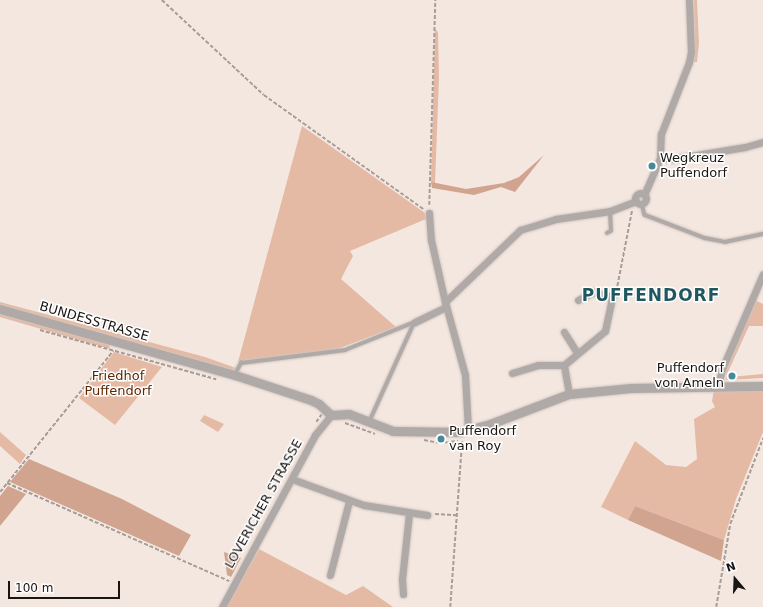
<!DOCTYPE html>
<html>
<head>
<meta charset="utf-8">
<style>
  body { margin:0 }
  #map { position:relative; width:763px; height:607px; overflow:hidden; background:#f4e7e0; font-family:"DejaVu Sans",sans-serif }
  div>[style] { position:absolute }
  .green>* { inset:0; background:#e5baa5 }
  .forest>* { inset:0; background:#d0a48e }
  .path>* { height:1.5px; margin-top:-0.75px; transform-origin:0; background:repeating-linear-gradient(90deg,#a79d98 0 4px,transparent 0 6px) }
  .roads { filter:drop-shadow(0 0 1px #d1c5bf) drop-shadow(0 0 1px #d1c5bf) }
  .service>* { height:3.5px; margin:-1.75px; padding:0 1.75px; transform-origin:1.75px; border-radius:1.75px; background:#afaaa7 }
  .minor>* { height:7px; margin:-3.5px; padding:0 3.5px; transform-origin:3.5px; border-radius:3.5px; background:#afaaa7 }
  .minor>.ring { margin:-3.5px; padding:0; box-sizing:content-box; background:none; border:7px solid #afaaa7; border-radius:50% }
  .tertiary>* { height:9px; margin:-4.5px; padding:0 4.5px; transform-origin:4.5px; border-radius:4.5px; background:#afaaa7 }
  .dots>* { width:11px; height:11px; translate:-50% -50%; box-sizing:border-box; border:2px solid #fff; border-radius:50% }
  span { translate:-50% -50%; white-space:nowrap; text-align:center; line-height:1.15; -webkit-text-stroke:3px #fff; paint-order:stroke }
  .poi-label { font-size:13px; color:#191513 }
  .left { translate:0 -50%; text-align:left }
  .right { translate:-100% -50%; text-align:right }
  .street-label { font-size:13px; color:#191513 }
  .park-label { font-size:13px; color:#5d2703 }
  .district-label { font-size:17px; color:#1f5761; font-weight:700; letter-spacing:1px }
  .north { position:absolute; left:715px; top:559px; width:40px; height:40px; -webkit-text-stroke:3px #fff; paint-order:stroke; rotate:341deg; font-size:11px; font-weight:700; line-height:16px; text-align:center; color:#191513 }
  .north::after { content:''; display:block; margin:auto; width:14px; height:18px; background:#191513; clip-path:polygon(50% 0,100% 100%,50% 72%,0 100%) }
  .scale { position:absolute; left:8px; top:581px; width:112px; height:18px; box-sizing:border-box; border:2px solid #191513; border-top:0; padding-left:5px; font-size:12px; line-height:14px; white-space:nowrap; color:#191513; -webkit-text-stroke:3px #fff; paint-order:stroke }
</style>
</head>
<body>
<div id="map">
  <div class="green">
    <i style="clip-path:polygon(694px 0,697px 0,699px 43px,697px 62px,693px 62px,695px 49px)"></i>
    <i style="clip-path:polygon(435px 29px,438px 32px,439px 77px,435px 184px,431px 182px)"></i>
    <i style="clip-path:polygon(302px 126px,425px 213px,426px 219px,350px 251px,353px 256px,341px 279px,396px 327px,337px 349px,238px 362px)"></i>
    <i style="clip-path:polygon(755px 300px,763px 304px,763px 326px,749px 326px,727px 374px,730px 377px,763px 374px,763px 378px,726px 380px,726px 367px)"></i>
    <i style="clip-path:polygon(0 302px,205px 357px,236px 368px,231px 371px,0 305px)"></i>
    <i style="clip-path:polygon(0 313px,109px 344px,110px 349px,0 317px)"></i>
    <i style="clip-path:polygon(114px 352px,162px 367px,115px 425px,79px 398px)"></i>
    <i style="clip-path:polygon(714px 390px,763px 390px,763px 432px,736px 499px,724px 540px,635px 506px,628px 520px,601px 507px,635px 441px,666px 465px,686px 467px,697px 459px,694px 419px,715px 407px,712px 401px)"></i>
    <i style="clip-path:polygon(204px 415px,224px 424px,218px 432px,200px 421px)"></i>
    <i style="clip-path:polygon(0 432px,26px 455px,20px 464px,0 446px)"></i>
    <i style="clip-path:polygon(259px 549px,346px 595px,363px 586px,393px 607px,226px 607px)"></i>
  </div>
  <div class="forest">
    <i style="clip-path:polygon(544px 155px,515px 192px,501px 187px,474px 195px,432px 188px,431px 182px,466px 189px,504px 183px,519px 177px)"></i>
    <i style="clip-path:polygon(29px 459px,122px 499px,191px 535px,179px 556px,10px 482px)"></i>
    <i style="clip-path:polygon(8px 486px,26px 494px,0 526px,0 496px)"></i>
    <i style="clip-path:polygon(635px 506px,724px 540px,721px 561px,628px 520px)"></i>
    <i style="clip-path:polygon(224px 552px,241px 558px,231px 577px,227px 575px)"></i>
  </div>
  <div class="path">
    <i style="left:162px;top:0;width:139px;rotate:43deg"></i>
    <i style="left:264px;top:95px;width:196px;rotate:35.6deg"></i>
    <i style="left:429px;top:205px;width:205px;rotate:-88.3deg"></i>
    <i style="left:616px;top:292px;width:84px;rotate:-79deg"></i>
    <i style="left:40px;top:330px;width:183px;rotate:15.6deg"></i>
    <i style="left:316px;top:422px;width:9px;rotate:-54deg"></i>
    <i style="left:345px;top:423px;width:32px;rotate:20deg"></i>
    <i style="left:424px;top:440px;width:15px;rotate:11deg"></i>
    <i style="left:439px;top:443px;width:19px;rotate:-6deg"></i>
    <i style="left:7px;top:483px;width:243px;rotate:23.8deg"></i>
    <i style="left:0;top:492px;width:181px;rotate:-51.3deg"></i>
    <i style="left:435px;top:514px;width:22px;rotate:3deg"></i>
    <i style="left:450px;top:607px;width:168px;rotate:-85.9deg"></i>
    <i style="left:716px;top:607px;width:84px;rotate:-80.4deg"></i>
    <i style="left:730px;top:524px;width:92px;rotate:-69deg"></i>
  </div>
  <div class="roads">
    <div class="service">
      <i style="left:642px;top:204px;width:11px;rotate:75deg"></i>
      <i style="left:645px;top:215px;width:64px;rotate:21deg"></i>
      <i style="left:705px;top:238px;width:20px;rotate:11deg"></i>
      <i style="left:725px;top:242px;width:39px;rotate:-12deg"></i>
      <i style="left:607px;top:233px;width:4px;rotate:-27deg"></i>
      <i style="left:611px;top:231px;width:20px;rotate:-93deg"></i>
      <i style="left:235px;top:374px;width:13px;rotate:-61deg"></i>
      <i style="left:241px;top:363px;width:105px;rotate:-7.1deg"></i>
      <i style="left:345px;top:350px;width:75px;rotate:-21.8deg"></i>
      <i style="left:415px;top:322px;width:109px;rotate:114.4deg"></i>
    </div>
    <div class="minor">
      <i style="left:660px;top:158px;width:12px;rotate:5deg"></i>
      <i style="left:672px;top:159px;width:74px;rotate:-9.3deg"></i>
      <i style="left:745px;top:147px;width:19px;rotate:-16deg"></i>
      <i class="ring" style="left:635.5px;top:193.5px;width:4px;height:4px"></i>
      <i style="left:644px;top:195px;width:40px;rotate:-66.6deg"></i>
      <i style="left:660px;top:158px;width:24px;rotate:-88deg"></i>
      <i style="left:661px;top:134px;width:77px;rotate:-68.7deg"></i>
      <i style="left:689px;top:62px;width:10px;rotate:-79deg"></i>
      <i style="left:691px;top:52px;width:52px;rotate:-92.2deg"></i>
      <i style="left:429px;top:213px;width:27px;rotate:86deg"></i>
      <i style="left:431px;top:240px;width:64px;rotate:77.3deg"></i>
      <i style="left:415px;top:322px;width:34px;rotate:-26deg"></i>
      <i style="left:564px;top:332px;width:25px;rotate:58deg"></i>
      <i style="left:512px;top:373px;width:27px;rotate:-17deg"></i>
      <i style="left:538px;top:365px;width:26px"></i>
      <i style="left:718px;top:386px;width:17px;rotate:-77deg"></i>
      <i style="left:722px;top:369px;width:103px;rotate:-66.7deg"></i>
      <i style="left:569px;top:394px;width:29px;rotate:-100deg"></i>
      <i style="left:564px;top:365px;width:53px;rotate:-39.7deg"></i>
      <i style="left:605px;top:331px;width:35px;rotate:-78deg"></i>
      <i style="left:612px;top:297px;width:20px;rotate:-165deg"></i>
      <i style="left:593px;top:292px;width:17px;rotate:152deg"></i>
      <i style="left:468px;top:430px;width:55px;rotate:-93.1deg"></i>
      <i style="left:465px;top:375px;width:76px;rotate:-105.3deg"></i>
      <i style="left:445px;top:302px;width:104px;rotate:-43.8deg"></i>
      <i style="left:520px;top:230px;width:38px;rotate:-17deg"></i>
      <i style="left:556px;top:219px;width:55px;rotate:-8.4deg"></i>
      <i style="left:610px;top:211px;width:28px;rotate:-21deg"></i>
      <i style="left:292px;top:479px;width:77px;rotate:19.9deg"></i>
      <i style="left:364px;top:505px;width:64px;rotate:9deg"></i>
      <i style="left:330px;top:575px;width:76px;rotate:-75.6deg"></i>
      <i style="left:403px;top:594px;width:15px;rotate:-94deg"></i>
      <i style="left:402px;top:579px;width:65px;rotate:-83.9deg"></i>
      <i style="left:222px;top:607px;width:196px;rotate:-61.6deg"></i>
      <i style="left:315px;top:435px;width:26px;rotate:-51deg"></i>
    </div>
    <div class="tertiary">
      <i style="left:0;top:309px;width:244px;rotate:15.7deg"></i>
      <i style="left:235px;top:375px;width:80px;rotate:18.2deg"></i>
      <i style="left:311px;top:400px;width:9px;rotate:27deg"></i>
      <i style="left:319px;top:404px;width:16px;rotate:43deg"></i>
      <i style="left:331px;top:415px;width:18px;rotate:-3deg"></i>
      <i style="left:349px;top:414px;width:47px;rotate:21.1deg"></i>
      <i style="left:393px;top:431px;width:67px;rotate:0.9deg"></i>
      <i style="left:460px;top:432px;width:31px;rotate:-15deg"></i>
      <i style="left:490px;top:424px;width:85px;rotate:-20.8deg"></i>
      <i style="left:569px;top:394px;width:62px;rotate:-5.5deg"></i>
      <i style="left:631px;top:388px;width:132px;rotate:-0.9deg"></i>
    </div>
  </div>
  <div class="dots">
    <i style="left:652px;top:166px;background:#468a97"></i>
    <i style="left:732px;top:376px;background:#468a97"></i>
    <i style="left:441px;top:439px;background:#468a97"></i>
  </div>
  <div class="poi-label">
    <span class="left" style="left:660px;top:166px">Wegkreuz<br>Puffendorf</span>
    <span class="right" style="left:724px;top:376px">Puffendorf<br>von Ameln</span>
    <span class="left" style="left:449px;top:439px">Puffendorf<br>van Roy</span>
  </div>
  <div class="street-label">
    <span style="left:94px;top:322px;rotate:16deg">BUNDESSTRASSE</span>
    <span style="left:264px;top:504px;rotate:-61deg">LOVERICHER STRASSE</span>
  </div>
  <div class="park-label">
    <span style="left:118px;top:384px">Friedhof<br>Puffendorf</span>
  </div>
  <div class="district-label">
    <span style="left:651px;top:296px">PUFFENDORF</span>
  </div>
  <div class="north">N</div>
  <div class="scale">100 m</div>
</div>
</body>
</html>
